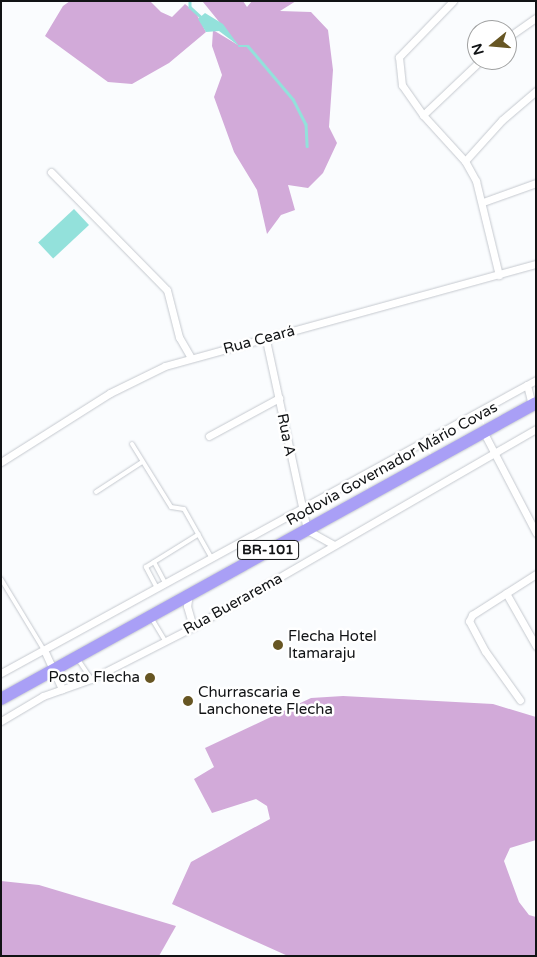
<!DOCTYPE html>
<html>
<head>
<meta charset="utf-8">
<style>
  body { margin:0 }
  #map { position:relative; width:537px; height:957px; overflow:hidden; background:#fafcfe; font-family:"Varela Round",sans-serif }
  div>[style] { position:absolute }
  .forest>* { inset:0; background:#d2aad9 }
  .water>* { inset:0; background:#93e1db; transform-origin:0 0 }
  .stream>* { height:2.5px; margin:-1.25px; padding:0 1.25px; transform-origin:1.25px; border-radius:1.25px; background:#93e1db }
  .roads { filter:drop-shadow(0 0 1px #c5c9cf) drop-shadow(0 0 1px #c5c9cf) }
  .lane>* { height:4px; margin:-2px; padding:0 2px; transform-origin:2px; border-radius:2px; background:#fff }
  .street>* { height:7px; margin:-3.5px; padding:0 3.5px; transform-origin:3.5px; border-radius:3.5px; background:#fff }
  .highway>* { height:12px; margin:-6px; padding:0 6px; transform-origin:6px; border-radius:6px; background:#a99ff6 }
  .dots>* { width:14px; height:14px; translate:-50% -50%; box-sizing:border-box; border:2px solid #fff; border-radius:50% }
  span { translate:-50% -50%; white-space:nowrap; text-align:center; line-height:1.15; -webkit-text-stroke:5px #fff; paint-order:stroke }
  .shield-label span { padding:1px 4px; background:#fff; border:1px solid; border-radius:4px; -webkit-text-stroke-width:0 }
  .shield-label { font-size:14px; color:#111315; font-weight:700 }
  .street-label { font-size:15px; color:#111315 }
  .poi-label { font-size:15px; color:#111315 }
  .left { translate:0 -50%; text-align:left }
  .right { translate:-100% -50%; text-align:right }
  .frame { position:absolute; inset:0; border:2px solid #111315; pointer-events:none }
  .north { position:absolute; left:467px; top:20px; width:50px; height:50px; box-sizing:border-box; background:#fff; border:1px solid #a0a1a1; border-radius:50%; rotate:253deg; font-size:14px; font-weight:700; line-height:20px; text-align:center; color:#111315 }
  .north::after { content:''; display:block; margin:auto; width:18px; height:22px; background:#675623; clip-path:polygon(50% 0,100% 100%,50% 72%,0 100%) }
</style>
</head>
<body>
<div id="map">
  <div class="forest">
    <i style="clip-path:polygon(70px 1px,150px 1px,161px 12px,172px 17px,185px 4px,196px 13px,206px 32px,169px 63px,132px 84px,108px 82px,45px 36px,63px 6px)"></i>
    <i style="clip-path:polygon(243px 1px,247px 7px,252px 1px,296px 1px,280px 11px,311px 12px,328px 30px,333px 70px,329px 127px,337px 143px,323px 173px,308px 188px,288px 185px,295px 210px,281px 215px,267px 234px,257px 190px,234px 152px,214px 97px,222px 75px,212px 46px,213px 30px,238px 45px,203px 2px)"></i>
    <i style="clip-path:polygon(343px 696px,493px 704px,536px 717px,536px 840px,510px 848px,504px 861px,519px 902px,529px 915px,536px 917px,536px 956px,288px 956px,172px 904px,191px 862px,270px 819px,267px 806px,256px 799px,212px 813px,194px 779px,214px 767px,205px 748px,311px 698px)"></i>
    <i style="clip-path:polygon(1px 881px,39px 885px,176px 926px,159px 956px,1px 956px)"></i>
  </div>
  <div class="water">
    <i style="clip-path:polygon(205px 13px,223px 24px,239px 46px,219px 31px,206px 32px,198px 19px)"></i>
    <i style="left:74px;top:209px;width:22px;height:49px;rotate:47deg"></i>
  </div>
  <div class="stream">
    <i style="left:190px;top:1px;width:6px;rotate:90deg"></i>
    <i style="left:190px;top:7px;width:15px;rotate:42deg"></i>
    <i style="left:239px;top:46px;width:9px"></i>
    <i style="left:248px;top:46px;width:70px;rotate:49.7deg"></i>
    <i style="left:293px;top:99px;width:28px;rotate:63deg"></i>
    <i style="left:306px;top:124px;width:22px;rotate:87deg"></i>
  </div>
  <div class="roads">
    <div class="lane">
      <i style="left:132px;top:444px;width:74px;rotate:58.2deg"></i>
      <i style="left:171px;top:507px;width:13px;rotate:9deg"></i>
      <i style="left:184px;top:509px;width:55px;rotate:60.6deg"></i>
      <i style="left:96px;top:492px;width:55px;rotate:-33.1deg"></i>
      <i style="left:154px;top:562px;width:24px;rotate:62deg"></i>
      <i style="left:1px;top:579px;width:83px;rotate:58.8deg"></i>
      <i style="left:157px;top:588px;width:24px;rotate:-118deg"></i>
      <i style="left:146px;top:567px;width:62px;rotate:-31.9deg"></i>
      <i style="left:152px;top:619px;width:26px;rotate:59deg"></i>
      <i style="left:77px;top:658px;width:25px;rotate:56deg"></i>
    </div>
    <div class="street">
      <i style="left:453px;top:1px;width:78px;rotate:134deg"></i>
      <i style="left:399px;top:57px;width:28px;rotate:84deg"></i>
      <i style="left:402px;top:85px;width:37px;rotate:55deg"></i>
      <i style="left:423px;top:115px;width:62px;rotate:47.6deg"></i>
      <i style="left:465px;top:161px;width:23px;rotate:61deg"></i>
      <i style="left:476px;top:181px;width:97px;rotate:76.3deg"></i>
      <i style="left:507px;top:38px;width:35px;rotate:-35deg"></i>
      <i style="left:423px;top:115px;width:80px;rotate:-43.5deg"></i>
      <i style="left:465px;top:161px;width:55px;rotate:-47.9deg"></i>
      <i style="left:502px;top:120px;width:45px;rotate:-40.5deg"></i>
      <i style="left:51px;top:172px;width:165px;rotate:45.5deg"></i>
      <i style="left:167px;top:290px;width:49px;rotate:75.7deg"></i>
      <i style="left:179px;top:337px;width:24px;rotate:60deg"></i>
      <i style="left:483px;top:202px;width:56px;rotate:-19.7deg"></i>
      <i style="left:266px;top:340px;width:194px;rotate:77.8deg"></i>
      <i style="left:307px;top:530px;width:31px;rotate:29deg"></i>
      <i style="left:527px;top:385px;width:21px;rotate:76deg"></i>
      <i style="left:484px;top:433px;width:113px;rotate:62.5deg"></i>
      <i style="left:209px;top:436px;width:80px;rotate:-28.5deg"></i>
      <i style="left:1px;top:462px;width:129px;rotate:-32.3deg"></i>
      <i style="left:110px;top:393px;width:61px;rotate:-26.1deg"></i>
      <i style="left:165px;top:366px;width:385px;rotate:-15.4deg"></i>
      <i style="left:506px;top:593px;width:61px;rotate:60.5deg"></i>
      <i style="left:189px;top:594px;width:12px;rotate:99deg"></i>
      <i style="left:187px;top:606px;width:22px;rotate:74deg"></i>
      <i style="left:45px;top:652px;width:41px;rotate:65.3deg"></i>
      <i style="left:1px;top:673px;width:610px;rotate:-28.71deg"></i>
      <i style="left:520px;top:700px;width:60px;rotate:-125.5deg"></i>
      <i style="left:485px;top:651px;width:34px;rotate:-118deg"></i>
      <i style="left:469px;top:621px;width:7px;rotate:-63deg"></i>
      <i style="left:472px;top:615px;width:76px;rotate:-32.6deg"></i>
      <i style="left:1px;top:721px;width:49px;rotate:-30.8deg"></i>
      <i style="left:43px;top:696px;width:51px;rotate:-19.5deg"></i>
      <i style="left:91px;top:679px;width:114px;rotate:-27deg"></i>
      <i style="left:193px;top:627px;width:396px;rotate:-30deg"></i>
    </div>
    <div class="highway">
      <i style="left:1px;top:699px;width:611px;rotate:-28.95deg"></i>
    </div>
  </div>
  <div class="dots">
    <i style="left:278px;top:645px;background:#675623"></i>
    <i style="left:150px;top:678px;background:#675623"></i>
    <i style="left:188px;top:701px;background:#675623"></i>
  </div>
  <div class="shield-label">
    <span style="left:268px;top:550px">BR-101</span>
  </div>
  <div class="street-label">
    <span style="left:259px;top:340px;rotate:-15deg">Rua Ceará</span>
    <span style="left:286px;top:435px;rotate:79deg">Rua A</span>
    <span style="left:392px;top:464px;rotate:-29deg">Rodovia Governador Mário Covas</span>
    <span style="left:233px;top:604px;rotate:-29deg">Rua Buerarema</span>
  </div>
  <div class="poi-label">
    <span class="left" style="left:288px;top:645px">Flecha Hotel<br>Itamaraju</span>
    <span class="right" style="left:140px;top:678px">Posto Flecha</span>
    <span class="left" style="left:198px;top:701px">Churrascaria e<br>Lanchonete Flecha</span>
  </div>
  <div class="frame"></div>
  <div class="north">N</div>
</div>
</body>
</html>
